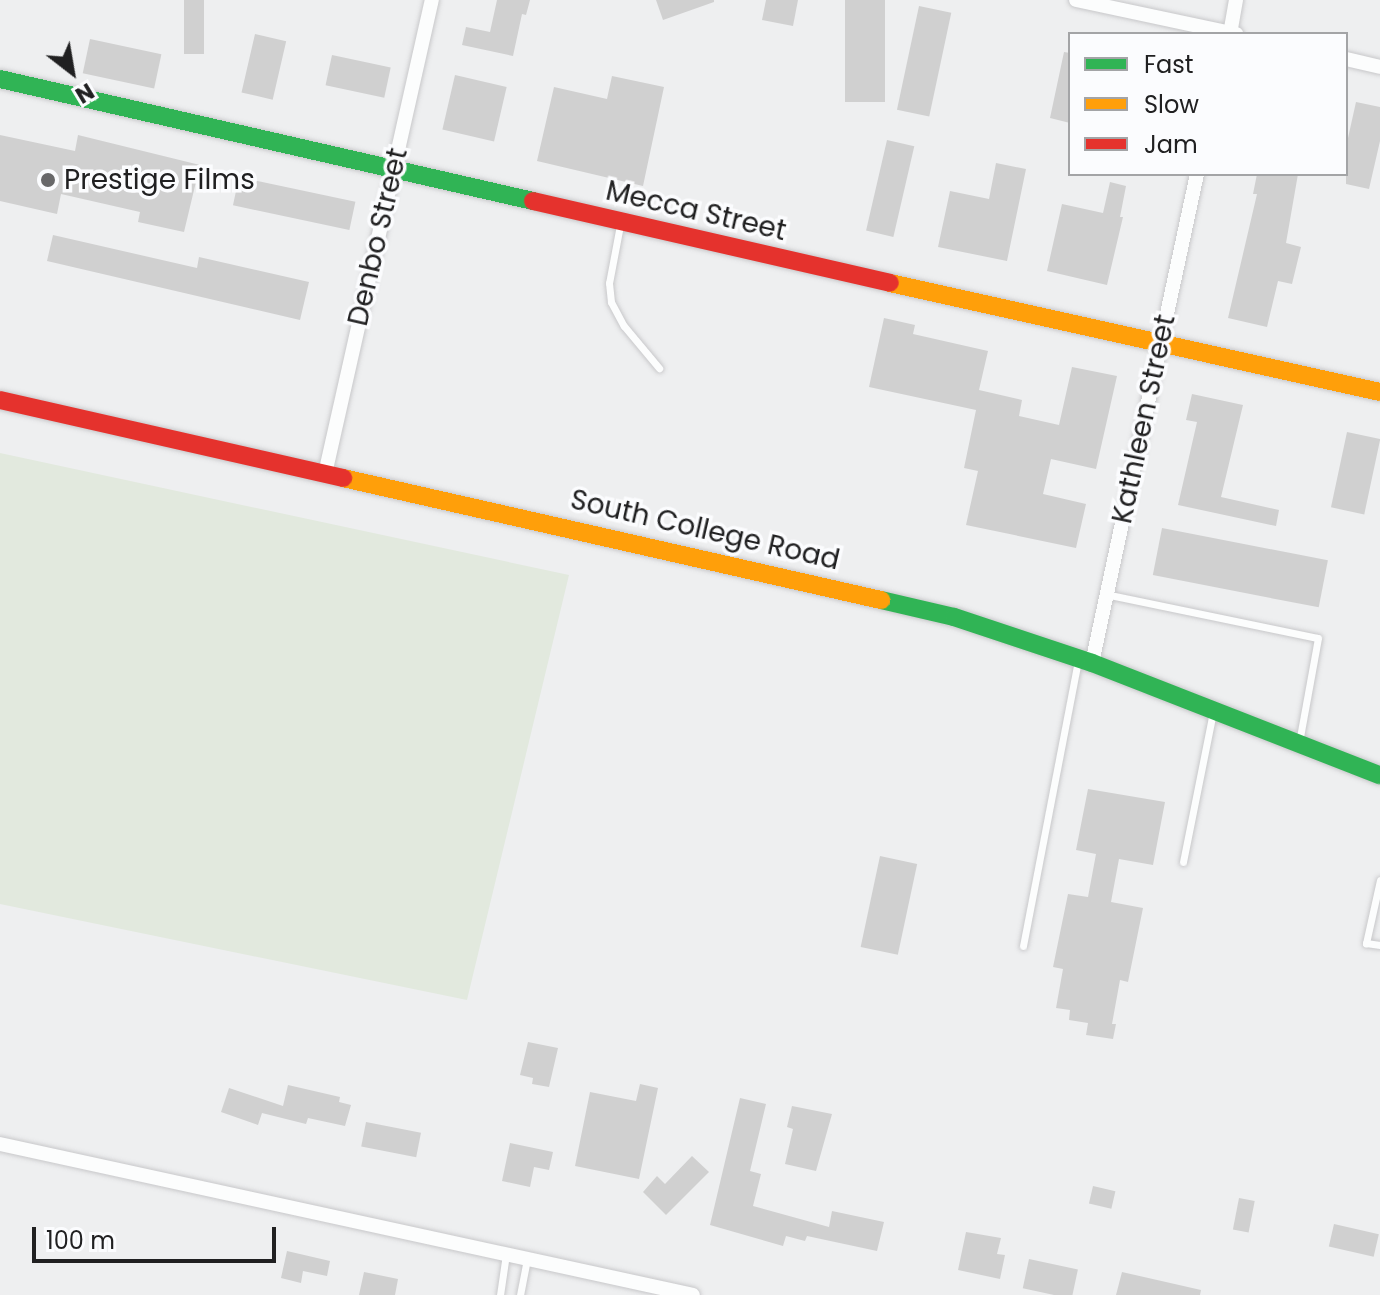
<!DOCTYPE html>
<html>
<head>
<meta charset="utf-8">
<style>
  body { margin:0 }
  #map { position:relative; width:1380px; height:1295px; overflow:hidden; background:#eeeff0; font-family:Poppins,sans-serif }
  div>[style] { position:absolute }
  .green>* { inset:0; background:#e2e9de }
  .building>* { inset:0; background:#d0d0d0; transform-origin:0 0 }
  .roads { filter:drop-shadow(0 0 2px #c8c8ca) drop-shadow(0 0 2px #c8c8ca) }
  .lane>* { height:7px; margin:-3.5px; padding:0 3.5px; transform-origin:3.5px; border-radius:3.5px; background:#fcfdfd }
  .street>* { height:14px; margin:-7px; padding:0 7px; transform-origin:7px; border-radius:7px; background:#fcfdfd }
  .fast>* { height:18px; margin:-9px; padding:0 9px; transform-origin:9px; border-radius:9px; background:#30b455 }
  .slow>* { height:18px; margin:-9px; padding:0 9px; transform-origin:9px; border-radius:9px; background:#ff9f0a }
  .jam>* { height:18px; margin:-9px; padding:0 9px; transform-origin:9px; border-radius:9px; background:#e5322d }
  .dots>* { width:22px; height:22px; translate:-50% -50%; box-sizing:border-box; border:4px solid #fbfcfe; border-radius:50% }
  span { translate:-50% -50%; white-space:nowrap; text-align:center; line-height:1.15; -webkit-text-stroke:7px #fbfcfe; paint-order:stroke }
  .poi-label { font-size:28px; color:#202021 }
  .left { translate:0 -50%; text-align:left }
  .street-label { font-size:28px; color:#202021 }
  .legend { position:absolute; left:1068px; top:32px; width:280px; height:144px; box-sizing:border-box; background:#fbfcfe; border:2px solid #a3a4a6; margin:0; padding:10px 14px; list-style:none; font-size:24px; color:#202021 }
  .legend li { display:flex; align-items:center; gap:16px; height:40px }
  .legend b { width:40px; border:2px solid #a3a4a6 }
  .north { position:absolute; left:32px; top:32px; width:80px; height:80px; -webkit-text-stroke:6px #fbfcfe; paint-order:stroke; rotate:149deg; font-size:22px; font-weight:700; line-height:32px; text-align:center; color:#202021 }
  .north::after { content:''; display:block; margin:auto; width:28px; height:36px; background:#202021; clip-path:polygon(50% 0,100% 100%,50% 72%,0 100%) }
  .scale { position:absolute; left:32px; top:1227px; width:244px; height:36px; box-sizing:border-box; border:4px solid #202021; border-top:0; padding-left:10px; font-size:24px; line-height:28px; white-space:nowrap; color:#202021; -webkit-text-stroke:6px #fbfcfe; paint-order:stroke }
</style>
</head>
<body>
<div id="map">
  <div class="green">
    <i style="clip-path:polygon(0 453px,569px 575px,467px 1000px,0 904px)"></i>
  </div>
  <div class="building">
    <i style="left:184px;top:0;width:20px;height:54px"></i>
    <i style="clip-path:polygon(497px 0,530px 0,526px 15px,522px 14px,513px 56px,462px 45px,466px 27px,490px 32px)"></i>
    <i style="clip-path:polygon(656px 0,714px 0,714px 2px,663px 20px)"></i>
    <i style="clip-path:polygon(766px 0,798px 0,793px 26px,762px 20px)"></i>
    <i style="left:845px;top:0;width:40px;height:102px"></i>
    <i style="left:919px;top:6px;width:33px;height:106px;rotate:12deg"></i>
    <i style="left:255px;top:34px;width:32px;height:60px;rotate:13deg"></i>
    <i style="left:90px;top:39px;width:73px;height:35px;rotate:12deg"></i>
    <i style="clip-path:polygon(1064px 52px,1070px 53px,1070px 123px,1050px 118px)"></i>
    <i style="left:332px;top:55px;width:60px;height:31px;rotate:12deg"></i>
    <i style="left:455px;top:75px;width:53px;height:56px;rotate:13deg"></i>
    <i style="clip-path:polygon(612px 76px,664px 87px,643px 186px,537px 161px,554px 87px,607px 99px)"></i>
    <i style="clip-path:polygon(1356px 102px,1380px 107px,1380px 141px,1369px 189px,1346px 184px,1346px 147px)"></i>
    <i style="clip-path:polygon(0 135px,75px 151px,78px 135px,200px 165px,184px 232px,138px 222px,140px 212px,61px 194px,57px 214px,0 201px)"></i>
    <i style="left:887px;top:140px;width:28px;height:93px;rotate:13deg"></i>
    <i style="clip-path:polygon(996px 163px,1026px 169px,1007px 261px,938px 247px,950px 191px,989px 199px)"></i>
    <i style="clip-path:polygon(1257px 174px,1298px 174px,1286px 243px,1301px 247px,1292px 284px,1278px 281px,1267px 327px,1228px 318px,1257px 194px,1253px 194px)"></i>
    <i style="left:239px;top:177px;width:119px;height:29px;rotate:12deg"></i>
    <i style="clip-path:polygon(1110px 182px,1126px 186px,1120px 217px,1123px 217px,1107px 285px,1047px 271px,1062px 204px,1103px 213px)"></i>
    <i style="clip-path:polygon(53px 235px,197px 268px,199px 257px,309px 282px,300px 320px,47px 261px)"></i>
    <i style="clip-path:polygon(884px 318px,915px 325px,913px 334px,988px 351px,979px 390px,1022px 400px,1019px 416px,1059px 425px,1072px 367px,1117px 376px,1096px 469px,1051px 459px,1043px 494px,1086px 504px,1076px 548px,966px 525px,978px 471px,964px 468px,976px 410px,869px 387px)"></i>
    <i style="clip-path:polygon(1192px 394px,1243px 405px,1221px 497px,1279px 510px,1276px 526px,1178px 505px,1197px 422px,1186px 420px)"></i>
    <i style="left:1347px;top:432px;width:34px;height:77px;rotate:12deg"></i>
    <i style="left:1162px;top:528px;width:169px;height:48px;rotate:11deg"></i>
    <i style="clip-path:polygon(1088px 789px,1165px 802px,1153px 865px,1119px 859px,1111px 902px,1143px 908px,1128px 982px,1120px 980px,1112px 1024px,1116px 1024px,1113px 1039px,1086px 1035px,1088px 1023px,1069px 1020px,1070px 1010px,1056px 1008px,1063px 969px,1053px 967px,1068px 894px,1088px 897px,1096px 854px,1076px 850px)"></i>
    <i style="left:880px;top:856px;width:38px;height:93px;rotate:12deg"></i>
    <i style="clip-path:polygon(528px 1042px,558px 1048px,549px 1087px,532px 1084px,533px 1078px,520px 1075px)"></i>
    <i style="clip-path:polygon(640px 1084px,658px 1088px,639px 1179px,575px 1166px,590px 1092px,636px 1101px)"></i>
    <i style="clip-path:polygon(288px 1085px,340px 1097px,339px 1102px,351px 1105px,345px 1126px,308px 1118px,306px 1124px,262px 1113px,258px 1125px,221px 1112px,229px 1088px,283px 1106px)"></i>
    <i style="clip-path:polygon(740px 1098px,766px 1104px,750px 1171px,761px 1174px,753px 1206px,829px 1227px,832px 1211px,884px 1222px,877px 1251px,807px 1236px,805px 1241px,786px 1236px,783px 1246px,710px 1225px)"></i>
    <i style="clip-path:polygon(792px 1106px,832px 1114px,816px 1171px,785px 1164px,793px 1129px,787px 1127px)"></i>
    <i style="left:366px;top:1122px;width:56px;height:25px;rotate:11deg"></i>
    <i style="clip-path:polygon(510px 1143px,553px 1152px,549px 1170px,534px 1167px,530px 1187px,502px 1181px)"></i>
    <i style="clip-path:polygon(692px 1156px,709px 1172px,666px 1215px,643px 1192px,657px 1176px,665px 1184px)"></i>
    <i style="left:1093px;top:1186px;width:23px;height:18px;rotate:13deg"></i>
    <i style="left:1239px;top:1198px;width:16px;height:32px;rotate:11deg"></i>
    <i style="left:1334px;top:1224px;width:46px;height:23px;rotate:13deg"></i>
    <i style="clip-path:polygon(966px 1232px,1001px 1238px,997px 1254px,1005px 1255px,1000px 1279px,958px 1270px)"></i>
    <i style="clip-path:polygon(287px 1251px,330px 1261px,327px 1276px,303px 1271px,301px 1283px,281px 1278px)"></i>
    <i style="left:1029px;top:1259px;width:50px;height:30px;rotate:12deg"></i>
    <i style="clip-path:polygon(364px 1272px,398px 1279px,395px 1295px,359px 1295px)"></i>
    <i style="clip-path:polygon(1122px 1272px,1201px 1290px,1200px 1295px,1116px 1295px)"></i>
  </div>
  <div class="roads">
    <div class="lane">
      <i style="left:620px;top:225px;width:59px;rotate:100.7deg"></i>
      <i style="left:609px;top:283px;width:19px;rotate:84deg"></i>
      <i style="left:611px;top:302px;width:27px;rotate:62deg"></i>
      <i style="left:624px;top:326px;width:55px;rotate:50.2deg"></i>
      <i style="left:1105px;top:594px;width:217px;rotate:11.7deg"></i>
      <i style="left:1318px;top:638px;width:107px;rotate:100.3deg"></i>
      <i style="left:1183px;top:862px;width:153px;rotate:-78.7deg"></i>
      <i style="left:1380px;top:880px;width:65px;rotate:102.5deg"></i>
      <i style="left:1366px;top:943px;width:14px;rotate:8deg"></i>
      <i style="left:1023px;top:946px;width:290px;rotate:-79.1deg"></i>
      <i style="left:500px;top:1295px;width:41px;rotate:-81.7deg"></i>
      <i style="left:520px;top:1295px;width:38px;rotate:-79deg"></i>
    </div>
    <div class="street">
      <i style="left:1076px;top:0;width:164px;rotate:12deg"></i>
      <i style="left:1230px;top:34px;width:35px;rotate:-80deg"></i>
      <i style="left:1346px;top:59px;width:35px;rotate:13deg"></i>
      <i style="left:325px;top:474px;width:486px;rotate:-77.3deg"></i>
      <i style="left:1092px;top:663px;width:500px;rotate:-77.88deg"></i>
      <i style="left:0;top:1144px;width:709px;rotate:12.29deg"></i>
    </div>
    <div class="fast">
      <i style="left:0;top:79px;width:547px;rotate:12.89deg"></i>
      <i style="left:881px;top:600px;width:75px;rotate:13.1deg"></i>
      <i style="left:954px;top:617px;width:145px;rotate:18.4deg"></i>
      <i style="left:1092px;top:663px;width:309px;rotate:21.3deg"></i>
    </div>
    <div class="slow">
      <i style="left:890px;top:283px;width:502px;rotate:12.54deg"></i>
      <i style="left:343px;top:478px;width:552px;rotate:12.78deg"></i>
    </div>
    <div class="jam">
      <i style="left:533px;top:201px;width:366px;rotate:12.9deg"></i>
      <i style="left:0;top:400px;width:352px;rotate:12.8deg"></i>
    </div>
  </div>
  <div class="dots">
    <i style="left:48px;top:180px;background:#686869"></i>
  </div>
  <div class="poi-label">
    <span class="left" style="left:64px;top:180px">Prestige Films</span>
  </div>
  <div class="street-label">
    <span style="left:696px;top:211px;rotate:13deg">Mecca Street</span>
    <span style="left:378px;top:237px;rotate:-77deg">Denbo Street</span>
    <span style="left:1144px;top:419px;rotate:-78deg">Kathleen Street</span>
    <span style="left:705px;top:530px;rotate:13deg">South College Road</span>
  </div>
  <ul class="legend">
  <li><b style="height:10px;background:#30b455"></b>Fast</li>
  <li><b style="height:10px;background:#ff9f0a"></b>Slow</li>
  <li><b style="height:10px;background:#e5322d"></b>Jam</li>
  </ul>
  <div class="north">N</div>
  <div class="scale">100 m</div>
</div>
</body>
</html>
